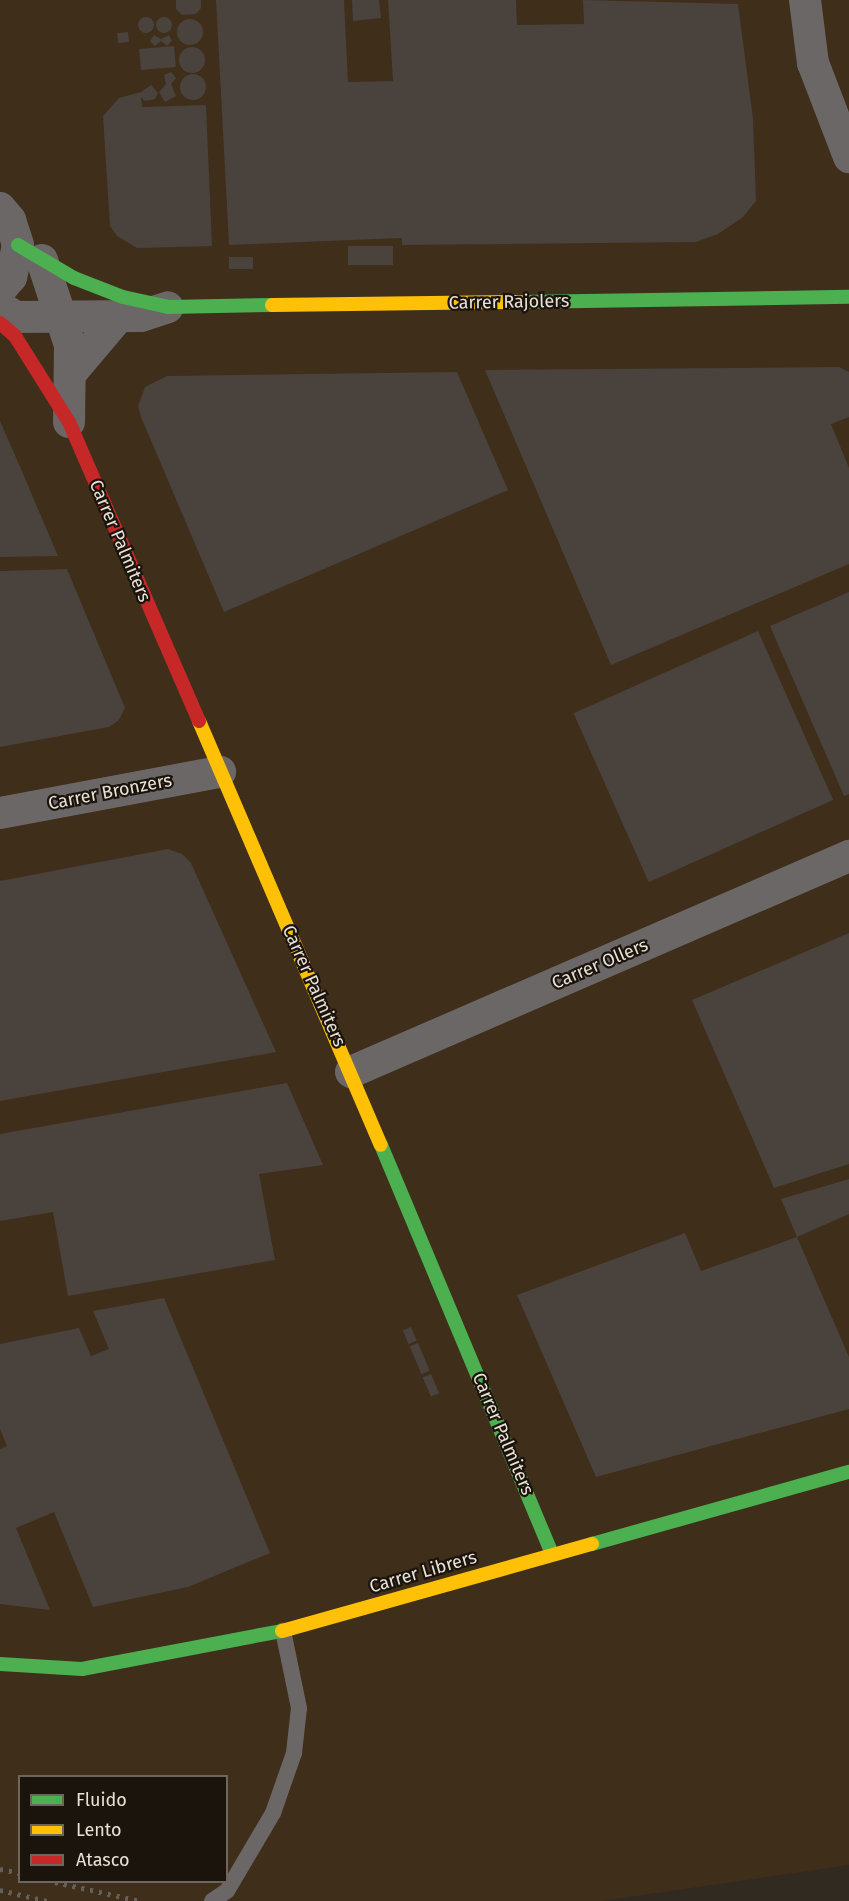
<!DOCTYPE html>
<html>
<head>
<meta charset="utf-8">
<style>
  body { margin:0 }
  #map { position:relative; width:849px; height:1901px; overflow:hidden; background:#312a21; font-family:"Fira Sans",sans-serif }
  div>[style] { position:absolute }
  .built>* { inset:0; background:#3e2e1a }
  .building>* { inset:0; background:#4a423d; transform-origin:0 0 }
  .round { border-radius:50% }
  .lane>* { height:16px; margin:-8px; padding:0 8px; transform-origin:8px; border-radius:8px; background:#6c6767 }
  .street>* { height:32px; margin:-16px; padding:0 16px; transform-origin:16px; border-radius:16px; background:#6c6767 }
  .fast>* { height:14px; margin:-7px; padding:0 7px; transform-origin:7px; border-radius:7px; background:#4caf50 }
  .slow>* { height:14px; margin:-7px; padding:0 7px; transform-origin:7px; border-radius:7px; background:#ffc107 }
  .jam>* { height:14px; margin:-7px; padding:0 7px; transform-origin:7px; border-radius:7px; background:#c62828 }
  .rail>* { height:4.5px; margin-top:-2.25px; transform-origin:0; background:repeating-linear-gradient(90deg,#64605b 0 3px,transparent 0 9px) }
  span { translate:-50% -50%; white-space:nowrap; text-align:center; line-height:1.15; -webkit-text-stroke:4.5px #1a140d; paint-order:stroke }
  .street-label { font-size:18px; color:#e9e1d6 }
  .legend { position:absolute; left:18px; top:1775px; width:210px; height:108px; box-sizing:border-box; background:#1a140d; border:2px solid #6d665d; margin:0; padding:8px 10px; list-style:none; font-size:18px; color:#e9e1d6 }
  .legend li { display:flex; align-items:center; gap:12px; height:30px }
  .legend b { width:30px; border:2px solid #6d665d }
</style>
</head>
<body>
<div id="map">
  <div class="built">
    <i style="clip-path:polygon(evenodd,0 0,849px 0,849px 1865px,602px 1901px,0 1901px,0 0,20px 1776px,226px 1776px,226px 1882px,20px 1882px,20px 1776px)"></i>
  </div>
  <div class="building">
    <i style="clip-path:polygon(176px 0,201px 0,201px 8px,196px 14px,182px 15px,176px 9px)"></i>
    <i style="clip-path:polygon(216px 0,344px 0,348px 82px,393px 81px,388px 0,516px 0,517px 25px,584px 24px,583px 0,738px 4px,753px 119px,756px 201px,743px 217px,718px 234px,696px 242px,402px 245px,402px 238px,229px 245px)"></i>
    <i style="clip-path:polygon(352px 0,379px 0,381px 18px,353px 21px)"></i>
    <i class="round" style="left:138px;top:17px;width:16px;height:16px"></i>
    <i class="round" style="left:156px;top:17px;width:16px;height:16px"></i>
    <i class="round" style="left:177px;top:19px;width:26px;height:26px"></i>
    <i style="left:128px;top:32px;width:10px;height:11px;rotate:84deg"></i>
    <i style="clip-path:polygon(154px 35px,161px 39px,169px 35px,172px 41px,167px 46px,161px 41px,155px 46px,150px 41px)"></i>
    <i style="left:174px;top:46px;width:21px;height:35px;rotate:85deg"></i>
    <i class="round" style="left:179px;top:47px;width:26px;height:26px"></i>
    <i style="clip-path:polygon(171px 72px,176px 78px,171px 84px,176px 96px,165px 102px,159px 92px,166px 84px,164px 75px)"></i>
    <i class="round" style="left:180px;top:74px;width:26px;height:26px"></i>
    <i style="clip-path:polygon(151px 85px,158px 93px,155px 99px,145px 101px,141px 97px,142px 107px,206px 105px,212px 246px,137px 248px,117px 236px,110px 226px,103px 116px,119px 98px,141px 92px)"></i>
    <i style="left:348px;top:246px;width:45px;height:19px"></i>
    <i style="left:229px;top:257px;width:24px;height:12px"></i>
    <i style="clip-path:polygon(839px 367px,849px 372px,849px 417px,831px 424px,849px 468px,849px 564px,611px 665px,485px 370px)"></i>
    <i style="clip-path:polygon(457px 372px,508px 490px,224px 612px,141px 417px,138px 406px,145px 387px,167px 376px)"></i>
    <i style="clip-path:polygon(0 421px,15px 455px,58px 556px,0 557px)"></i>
    <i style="clip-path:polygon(67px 569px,125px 708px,119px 720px,109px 727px,0 747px,0 571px)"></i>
    <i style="clip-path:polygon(849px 592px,849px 794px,844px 796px,770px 626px)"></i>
    <i style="left:758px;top:631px;width:185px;height:202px;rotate:66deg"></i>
    <i style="clip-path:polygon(168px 849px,182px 854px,191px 863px,276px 1052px,0 1101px,0 881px)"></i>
    <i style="clip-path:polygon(849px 933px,849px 1164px,774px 1188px,692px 1000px)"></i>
    <i style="clip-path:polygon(287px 1083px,323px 1165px,259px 1174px,275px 1260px,68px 1296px,53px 1212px,0 1221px,0 1134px)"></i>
    <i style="clip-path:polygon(849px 1179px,849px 1214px,797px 1237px,849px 1357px,849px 1409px,596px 1477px,517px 1295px,685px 1233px,701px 1271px,797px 1237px,781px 1199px)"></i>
    <i style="clip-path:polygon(164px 1298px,270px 1553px,188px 1587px,93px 1607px,54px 1512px,16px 1528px,50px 1610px,0 1604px,0 1449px,7px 1446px,0 1429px,0 1344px,79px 1328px,91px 1356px,109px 1349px,93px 1311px)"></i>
    <i style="left:411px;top:1327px;width:15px;height:9px;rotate:67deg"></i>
    <i style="left:418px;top:1343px;width:30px;height:9px;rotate:67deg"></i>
    <i style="left:431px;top:1374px;width:21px;height:9px;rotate:67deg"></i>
  </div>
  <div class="lane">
    <i style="left:212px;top:1901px;width:18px;rotate:-34deg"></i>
    <i style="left:227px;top:1891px;width:91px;rotate:-59.5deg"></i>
    <i style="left:273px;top:1813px;width:64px;rotate:-70.7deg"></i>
    <i style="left:294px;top:1753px;width:45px;rotate:-83.7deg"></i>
    <i style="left:299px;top:1708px;width:79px;rotate:-101.7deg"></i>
  </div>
  <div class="street">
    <i style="left:805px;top:0;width:64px;rotate:82.8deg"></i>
    <i style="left:813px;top:63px;width:101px;rotate:69deg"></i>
    <i style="left:0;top:208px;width:16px;rotate:50deg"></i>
    <i style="left:10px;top:220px;width:26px;rotate:72deg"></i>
    <i style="left:18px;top:245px;width:33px;rotate:102deg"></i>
    <i style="left:11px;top:277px;width:17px;rotate:130deg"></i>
    <i style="left:42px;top:260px;width:89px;rotate:71.8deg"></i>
    <i style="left:70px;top:345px;width:77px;rotate:90.7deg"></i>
    <i style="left:0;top:307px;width:19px;rotate:32deg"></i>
    <i style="left:16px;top:317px;width:125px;rotate:-0.5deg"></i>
    <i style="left:141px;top:316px;width:28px;rotate:-18deg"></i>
    <i style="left:71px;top:373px;width:75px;rotate:-49.9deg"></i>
    <i style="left:0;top:813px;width:224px;rotate:-10.6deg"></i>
    <i style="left:351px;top:1072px;width:543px;rotate:-23.45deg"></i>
  </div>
  <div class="fast">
    <i style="left:18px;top:245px;width:65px;rotate:30.5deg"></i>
    <i style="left:74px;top:278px;width:53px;rotate:21.2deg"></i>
    <i style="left:123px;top:297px;width:46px;rotate:12.5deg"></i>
    <i style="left:168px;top:307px;width:104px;rotate:-1.1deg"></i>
    <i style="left:520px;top:302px;width:329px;rotate:-0.9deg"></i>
    <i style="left:381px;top:1145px;width:442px;rotate:67.3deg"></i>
    <i style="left:592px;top:1544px;width:267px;rotate:-15.7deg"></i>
    <i style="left:0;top:1664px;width:82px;rotate:3.5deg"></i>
    <i style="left:82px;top:1669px;width:204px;rotate:-10.8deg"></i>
  </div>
  <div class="slow">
    <i style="left:272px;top:305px;width:248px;rotate:-0.7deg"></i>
    <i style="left:199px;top:721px;width:461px;rotate:66.8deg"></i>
    <i style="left:282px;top:1631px;width:322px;rotate:-15.7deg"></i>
  </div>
  <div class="jam">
    <i style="left:0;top:323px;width:20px;rotate:41deg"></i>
    <i style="left:15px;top:336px;width:102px;rotate:57.9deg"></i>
    <i style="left:69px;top:422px;width:326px;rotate:66.5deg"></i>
  </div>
  <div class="rail">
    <i style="left:0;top:1869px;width:20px;rotate:11deg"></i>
    <i style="left:55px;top:1882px;width:87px;rotate:12.6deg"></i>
    <i style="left:0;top:1890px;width:48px;rotate:13.2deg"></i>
  </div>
  <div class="street-label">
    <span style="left:509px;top:302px;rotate:-1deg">Carrer Rajolers</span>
    <span style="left:120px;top:541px;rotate:67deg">Carrer Palmiters</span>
    <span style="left:110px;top:792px;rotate:-11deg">Carrer Bronzers</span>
    <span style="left:600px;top:964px;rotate:-23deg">Carrer Ollers</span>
    <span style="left:314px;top:986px;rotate:66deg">Carrer Palmiters</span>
    <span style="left:503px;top:1434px;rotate:67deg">Carrer Palmiters</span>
    <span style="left:423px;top:1572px;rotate:-16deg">Carrer Librers</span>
  </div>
  <ul class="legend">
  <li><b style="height:8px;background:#4caf50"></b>Fluido</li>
  <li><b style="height:8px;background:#ffc107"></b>Lento</li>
  <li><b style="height:8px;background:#c62828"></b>Atasco</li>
  </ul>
</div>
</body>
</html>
